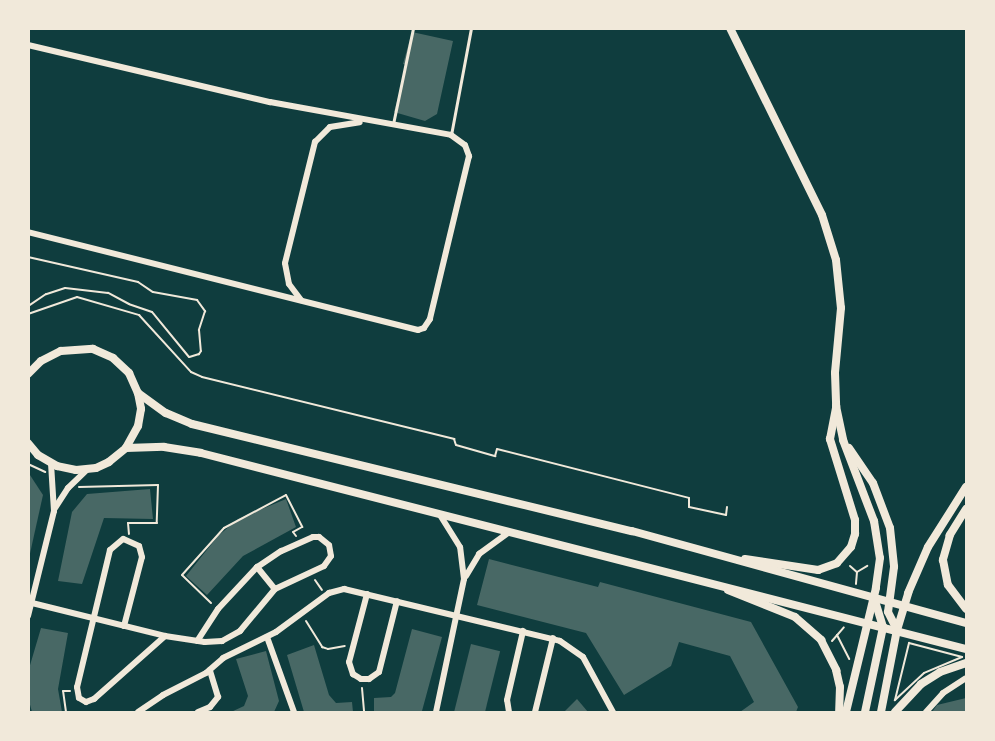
<!DOCTYPE html>
<html>
<head>
<meta charset="utf-8">
<style>
  body { margin:0 }
  #map { position:relative; width:995px; height:741px; overflow:hidden; background:#0f3d3e; font-family:"Archivo Narrow",sans-serif }
  div>[style] { position:absolute }
  .building>* { inset:0; background:#486865; transform-origin:0 0 }
  .path>* { height:2px; margin:-1px; padding:0 1px; transform-origin:1px; border-radius:1px; background:#f1e9da }
  .service>* { height:3px; margin:-1.5px; padding:0 1.5px; transform-origin:1.5px; border-radius:1.5px; background:#f1e9da }
  .minor>* { height:6px; margin:-3px; padding:0 3px; transform-origin:3px; border-radius:3px; background:#f1e9da }
  .tertiary>* { height:8px; margin:-4px; padding:0 4px; transform-origin:4px; border-radius:4px; background:#f1e9da }
  span { translate:-50% -50%; white-space:nowrap; text-align:center; line-height:1.15; -webkit-text-stroke:4.5px #f1e9da; paint-order:stroke }
  .frame { position:absolute; inset:0; border:30px solid #f1e9da; pointer-events:none }
</style>
</head>
<body>
<div id="map">
  <div class="building">
    <i style="clip-path:polygon(412px 32px,453px 41px,437px 114px,425px 121px,394px 112px,407px 65px,403px 64px)"></i>
    <i style="clip-path:polygon(28px 472px,43px 495px,29px 558px,28px 558px)"></i>
    <i style="clip-path:polygon(150px 489px,153px 519px,104px 518px,82px 584px,58px 581px,72px 512px,87px 494px)"></i>
    <i style="clip-path:polygon(286px 499px,296px 527px,243px 556px,207px 595px,186px 576px,218px 536px,238px 519px)"></i>
    <i style="clip-path:polygon(489px 559px,598px 587px,600px 582px,751px 622px,798px 707px,796px 712px,740px 712px,754px 702px,730px 656px,679px 642px,671px 666px,624px 695px,586px 633px,477px 605px)"></i>
    <i style="clip-path:polygon(41px 628px,68px 633px,58px 689px,62px 712px,32px 712px,29px 701px,28px 672px)"></i>
    <i style="clip-path:polygon(412px 629px,442px 637px,422px 711px,374px 712px,374px 698px,391px 697px,395px 693px)"></i>
    <i style="left:471px;top:644px;width:30px;height:70px;rotate:14deg"></i>
    <i style="clip-path:polygon(314px 645px,329px 695px,336px 703px,352px 702px,353px 712px,304px 712px,287px 655px)"></i>
    <i style="clip-path:polygon(266px 651px,279px 701px,274px 712px,231px 712px,244px 706px,248px 696px,236px 659px)"></i>
    <i style="clip-path:polygon(966px 698px,966px 712px,932px 712px,937px 705px)"></i>
    <i style="clip-path:polygon(577px 699px,588px 712px,564px 712px)"></i>
  </div>
  <div class="path">
    <i style="left:28px;top:257px;width:113px;rotate:12.8deg"></i>
    <i style="left:138px;top:282px;width:18px;rotate:34deg"></i>
    <i style="left:153px;top:292px;width:45px;rotate:10.3deg"></i>
    <i style="left:197px;top:300px;width:14px;rotate:54deg"></i>
    <i style="left:205px;top:311px;width:20px;rotate:108deg"></i>
    <i style="left:199px;top:330px;width:21px;rotate:85deg"></i>
    <i style="left:201px;top:351px;width:4px;rotate:124deg"></i>
    <i style="left:199px;top:354px;width:10px;rotate:163deg"></i>
    <i style="left:189px;top:357px;width:58px;rotate:-129.4deg"></i>
    <i style="left:152px;top:312px;width:24px;rotate:-161deg"></i>
    <i style="left:129px;top:304px;width:24px;rotate:-152deg"></i>
    <i style="left:108px;top:293px;width:43px;rotate:-173.4deg"></i>
    <i style="left:65px;top:288px;width:20px;rotate:162deg"></i>
    <i style="left:46px;top:294px;width:22px;rotate:146deg"></i>
    <i style="left:28px;top:314px;width:52px;rotate:-19.1deg"></i>
    <i style="left:77px;top:297px;width:65px;rotate:16.2deg"></i>
    <i style="left:139px;top:315px;width:77px;rotate:47.6deg"></i>
    <i style="left:191px;top:372px;width:12px;rotate:24deg"></i>
    <i style="left:202px;top:377px;width:260px;rotate:13.8deg"></i>
    <i style="left:454px;top:439px;width:6px;rotate:72deg"></i>
    <i style="left:456px;top:445px;width:41px;rotate:15.8deg"></i>
    <i style="left:495px;top:456px;width:7px;rotate:-74deg"></i>
    <i style="left:497px;top:449px;width:198px;rotate:14.3deg"></i>
    <i style="left:689px;top:498px;width:9px;rotate:90deg"></i>
    <i style="left:689px;top:507px;width:38px;rotate:12deg"></i>
    <i style="left:726px;top:515px;width:8px;rotate:-83deg"></i>
    <i style="left:28px;top:464px;width:19px;rotate:25deg"></i>
    <i style="left:79px;top:487px;width:79px;rotate:-1.5deg"></i>
    <i style="left:158px;top:485px;width:38px;rotate:92deg"></i>
    <i style="left:157px;top:523px;width:29px;rotate:180deg"></i>
    <i style="left:128px;top:523px;width:11px;rotate:85deg"></i>
    <i style="left:850px;top:566px;width:9px;rotate:41deg"></i>
    <i style="left:857px;top:572px;width:12px;rotate:95deg"></i>
    <i style="left:857px;top:572px;width:12px;rotate:-31deg"></i>
    <i style="left:315px;top:580px;width:12px;rotate:55deg"></i>
    <i style="left:211px;top:603px;width:40px;rotate:-136deg"></i>
    <i style="left:182px;top:575px;width:63px;rotate:-48.2deg"></i>
    <i style="left:224px;top:528px;width:70px;rotate:-28deg"></i>
    <i style="left:286px;top:495px;width:36px;rotate:63deg"></i>
    <i style="left:302px;top:527px;width:10px;rotate:151deg"></i>
    <i style="left:293px;top:532px;width:5px;rotate:53deg"></i>
    <i style="left:306px;top:621px;width:31px;rotate:58deg"></i>
    <i style="left:322px;top:647px;width:6px;rotate:18deg"></i>
    <i style="left:328px;top:649px;width:17px;rotate:-10deg"></i>
    <i style="left:837px;top:635px;width:27px;rotate:63deg"></i>
    <i style="left:832px;top:641px;width:18px;rotate:-49deg"></i>
    <i style="left:909px;top:643px;width:55px;rotate:14.8deg"></i>
    <i style="left:962px;top:657px;width:41px;rotate:157.2deg"></i>
    <i style="left:924px;top:673px;width:40px;rotate:137deg"></i>
    <i style="left:895px;top:700px;width:59px;rotate:-76.2deg"></i>
    <i style="left:362px;top:688px;width:24px;rotate:85deg"></i>
    <i style="left:66px;top:712px;width:21px;rotate:-98deg"></i>
    <i style="left:63px;top:691px;width:7px"></i>
  </div>
  <div class="service">
    <i style="left:393px;top:124px;width:98px;rotate:-78.2deg"></i>
    <i style="left:451px;top:135px;width:109px;rotate:-79.4deg"></i>
  </div>
  <div class="minor">
    <i style="left:28px;top:45px;width:249px;rotate:13.3deg"></i>
    <i style="left:270px;top:102px;width:184px;rotate:10.3deg"></i>
    <i style="left:451px;top:135px;width:17px;rotate:36deg"></i>
    <i style="left:465px;top:145px;width:12px;rotate:70deg"></i>
    <i style="left:469px;top:156px;width:168px;rotate:103.5deg"></i>
    <i style="left:430px;top:319px;width:11px;rotate:124deg"></i>
    <i style="left:424px;top:328px;width:6px;rotate:162deg"></i>
    <i style="left:418px;top:330px;width:402px;rotate:-165.9deg"></i>
    <i style="left:301px;top:300px;width:20px;rotate:-127deg"></i>
    <i style="left:289px;top:284px;width:21px;rotate:-101deg"></i>
    <i style="left:285px;top:263px;width:125px;rotate:-76.1deg"></i>
    <i style="left:315px;top:142px;width:21px;rotate:-45deg"></i>
    <i style="left:330px;top:127px;width:30px;rotate:-9deg"></i>
    <i style="left:55px;top:508px;width:24px;rotate:-57deg"></i>
    <i style="left:68px;top:488px;width:28px;rotate:-44deg"></i>
    <i style="left:257px;top:567px;width:28px;rotate:51deg"></i>
    <i style="left:466px;top:576px;width:26px;rotate:-59deg"></i>
    <i style="left:479px;top:554px;width:37px;rotate:-36deg"></i>
    <i style="left:367px;top:594px;width:70px;rotate:104.8deg"></i>
    <i style="left:349px;top:662px;width:13px;rotate:72deg"></i>
    <i style="left:353px;top:674px;width:9px;rotate:32deg"></i>
    <i style="left:361px;top:679px;width:8px"></i>
    <i style="left:369px;top:679px;width:12px;rotate:-35deg"></i>
    <i style="left:379px;top:672px;width:73px;rotate:-75.8deg"></i>
    <i style="left:28px;top:602px;width:141px;rotate:13.9deg"></i>
    <i style="left:165px;top:636px;width:40px;rotate:8.5deg"></i>
    <i style="left:205px;top:642px;width:17px;rotate:-3deg"></i>
    <i style="left:222px;top:641px;width:21px;rotate:-29deg"></i>
    <i style="left:240px;top:631px;width:55px;rotate:-50.2deg"></i>
    <i style="left:275px;top:589px;width:54px;rotate:-25.1deg"></i>
    <i style="left:324px;top:566px;width:12px;rotate:-55deg"></i>
    <i style="left:331px;top:556px;width:11px;rotate:-100deg"></i>
    <i style="left:329px;top:545px;width:13px;rotate:-141deg"></i>
    <i style="left:319px;top:537px;width:6px;rotate:180deg"></i>
    <i style="left:313px;top:537px;width:35px;rotate:156deg"></i>
    <i style="left:281px;top:551px;width:29px;rotate:146deg"></i>
    <i style="left:257px;top:567px;width:57px;rotate:132.9deg"></i>
    <i style="left:218px;top:609px;width:38px;rotate:123deg"></i>
    <i style="left:28px;top:616px;width:108px;rotate:-76.1deg"></i>
    <i style="left:54px;top:511px;width:48px;rotate:-93.6deg"></i>
    <i style="left:124px;top:626px;width:71px;rotate:-75.4deg"></i>
    <i style="left:142px;top:557px;width:11px;rotate:-105deg"></i>
    <i style="left:139px;top:546px;width:17px;rotate:-156deg"></i>
    <i style="left:123px;top:539px;width:17px;rotate:140deg"></i>
    <i style="left:110px;top:550px;width:141px;rotate:103.5deg"></i>
    <i style="left:77px;top:687px;width:11px;rotate:80deg"></i>
    <i style="left:79px;top:698px;width:8px;rotate:30deg"></i>
    <i style="left:86px;top:702px;width:9px;rotate:-21deg"></i>
    <i style="left:94px;top:699px;width:95px;rotate:-41.6deg"></i>
    <i style="left:267px;top:637px;width:80px;rotate:70.2deg"></i>
    <i style="left:138px;top:712px;width:30px;rotate:-34deg"></i>
    <i style="left:163px;top:695px;width:48px;rotate:-27.1deg"></i>
    <i style="left:206px;top:673px;width:23px;rotate:-41deg"></i>
    <i style="left:223px;top:658px;width:59px;rotate:-26.1deg"></i>
    <i style="left:276px;top:632px;width:66px;rotate:-36.3deg"></i>
    <i style="left:329px;top:593px;width:16px;rotate:-15deg"></i>
    <i style="left:344px;top:589px;width:222px;rotate:13.5deg"></i>
    <i style="left:560px;top:641px;width:28px;rotate:35deg"></i>
    <i style="left:583px;top:657px;width:63px;rotate:61.4deg"></i>
    <i style="left:198px;top:712px;width:13px;rotate:-23deg"></i>
    <i style="left:210px;top:707px;width:13px;rotate:-51deg"></i>
    <i style="left:218px;top:697px;width:28px;rotate:-107deg"></i>
    <i style="left:436px;top:712px;width:136px;rotate:-78.1deg"></i>
    <i style="left:464px;top:579px;width:32px;rotate:-97deg"></i>
    <i style="left:460px;top:547px;width:36px;rotate:-122deg"></i>
    <i style="left:509px;top:712px;width:12px;rotate:-99deg"></i>
    <i style="left:507px;top:700px;width:71px;rotate:-76.9deg"></i>
    <i style="left:535px;top:712px;width:76px;rotate:-76.3deg"></i>
    <i style="left:926px;top:712px;width:25px;rotate:-48deg"></i>
    <i style="left:943px;top:693px;width:27px;rotate:-33deg"></i>
  </div>
  <div class="tertiary">
    <i style="left:730px;top:28px;width:208px;rotate:63.8deg"></i>
    <i style="left:822px;top:215px;width:47px;rotate:72.7deg"></i>
    <i style="left:836px;top:260px;width:48px;rotate:84.1deg"></i>
    <i style="left:841px;top:308px;width:65px;rotate:95.3deg"></i>
    <i style="left:835px;top:373px;width:33px;rotate:88deg"></i>
    <i style="left:836px;top:406px;width:35px;rotate:78deg"></i>
    <i style="left:843px;top:440px;width:87px;rotate:69.1deg"></i>
    <i style="left:874px;top:521px;width:37px;rotate:81deg"></i>
    <i style="left:880px;top:558px;width:30px;rotate:98deg"></i>
    <i style="left:876px;top:588px;width:128px;rotate:103.6deg"></i>
    <i style="left:28px;top:374px;width:18px;rotate:-45deg"></i>
    <i style="left:41px;top:361px;width:22px;rotate:-27deg"></i>
    <i style="left:61px;top:351px;width:32px;rotate:-4deg"></i>
    <i style="left:93px;top:349px;width:22px;rotate:24deg"></i>
    <i style="left:113px;top:358px;width:22px;rotate:43deg"></i>
    <i style="left:129px;top:373px;width:22px;rotate:66deg"></i>
    <i style="left:138px;top:393px;width:16px;rotate:79deg"></i>
    <i style="left:141px;top:409px;width:17px;rotate:100deg"></i>
    <i style="left:138px;top:426px;width:25px;rotate:119deg"></i>
    <i style="left:126px;top:448px;width:22px;rotate:141deg"></i>
    <i style="left:109px;top:462px;width:14px;rotate:155deg"></i>
    <i style="left:96px;top:468px;width:20px;rotate:174deg"></i>
    <i style="left:76px;top:470px;width:19px;rotate:-168deg"></i>
    <i style="left:57px;top:466px;width:22px;rotate:-150deg"></i>
    <i style="left:38px;top:455px;width:16px;rotate:-130deg"></i>
    <i style="left:138px;top:393px;width:34px;rotate:36deg"></i>
    <i style="left:166px;top:413px;width:28px;rotate:23deg"></i>
    <i style="left:192px;top:424px;width:453px;rotate:13.7deg"></i>
    <i style="left:632px;top:531px;width:346px;rotate:15.4deg"></i>
    <i style="left:126px;top:448px;width:38px;rotate:-2deg"></i>
    <i style="left:164px;top:447px;width:37px;rotate:9deg"></i>
    <i style="left:201px;top:453px;width:790px;rotate:14.37deg"></i>
    <i style="left:849px;top:448px;width:42px;rotate:55.6deg"></i>
    <i style="left:873px;top:483px;width:48px;rotate:69.3deg"></i>
    <i style="left:890px;top:528px;width:39px;rotate:84deg"></i>
    <i style="left:894px;top:567px;width:45px;rotate:97.6deg"></i>
    <i style="left:888px;top:612px;width:20px;rotate:63deg"></i>
    <i style="left:966px;top:509px;width:31px;rotate:122deg"></i>
    <i style="left:950px;top:535px;width:26px;rotate:106deg"></i>
    <i style="left:943px;top:560px;width:25px;rotate:79deg"></i>
    <i style="left:948px;top:585px;width:30px;rotate:53deg"></i>
    <i style="left:745px;top:559px;width:74px;rotate:8.6deg"></i>
    <i style="left:818px;top:570px;width:20px;rotate:-20deg"></i>
    <i style="left:837px;top:563px;width:21px;rotate:-49deg"></i>
    <i style="left:851px;top:547px;width:14px;rotate:-73deg"></i>
    <i style="left:855px;top:534px;width:14px;rotate:-90deg"></i>
    <i style="left:855px;top:520px;width:85px;rotate:-107.2deg"></i>
    <i style="left:830px;top:439px;width:33px;rotate:-79deg"></i>
    <i style="left:728px;top:590px;width:72px;rotate:21.9deg"></i>
    <i style="left:795px;top:617px;width:35px;rotate:41deg"></i>
    <i style="left:821px;top:640px;width:34px;rotate:63deg"></i>
    <i style="left:836px;top:670px;width:17px;rotate:77deg"></i>
    <i style="left:840px;top:687px;width:25px;rotate:92deg"></i>
    <i style="left:865px;top:712px;width:87px;rotate:-78deg"></i>
    <i style="left:883px;top:627px;width:30px;rotate:-107deg"></i>
    <i style="left:881px;top:712px;width:84px;rotate:-79deg"></i>
    <i style="left:897px;top:630px;width:39px;rotate:-73deg"></i>
    <i style="left:908px;top:593px;width:50px;rotate:-66.5deg"></i>
    <i style="left:928px;top:547px;width:71px;rotate:-57.7deg"></i>
    <i style="left:895px;top:712px;width:38px;rotate:-47deg"></i>
    <i style="left:921px;top:684px;width:22px;rotate:-32deg"></i>
    <i style="left:940px;top:672px;width:28px;rotate:-19deg"></i>
  </div>
  <div class="frame"></div>
</div>
</body>
</html>
